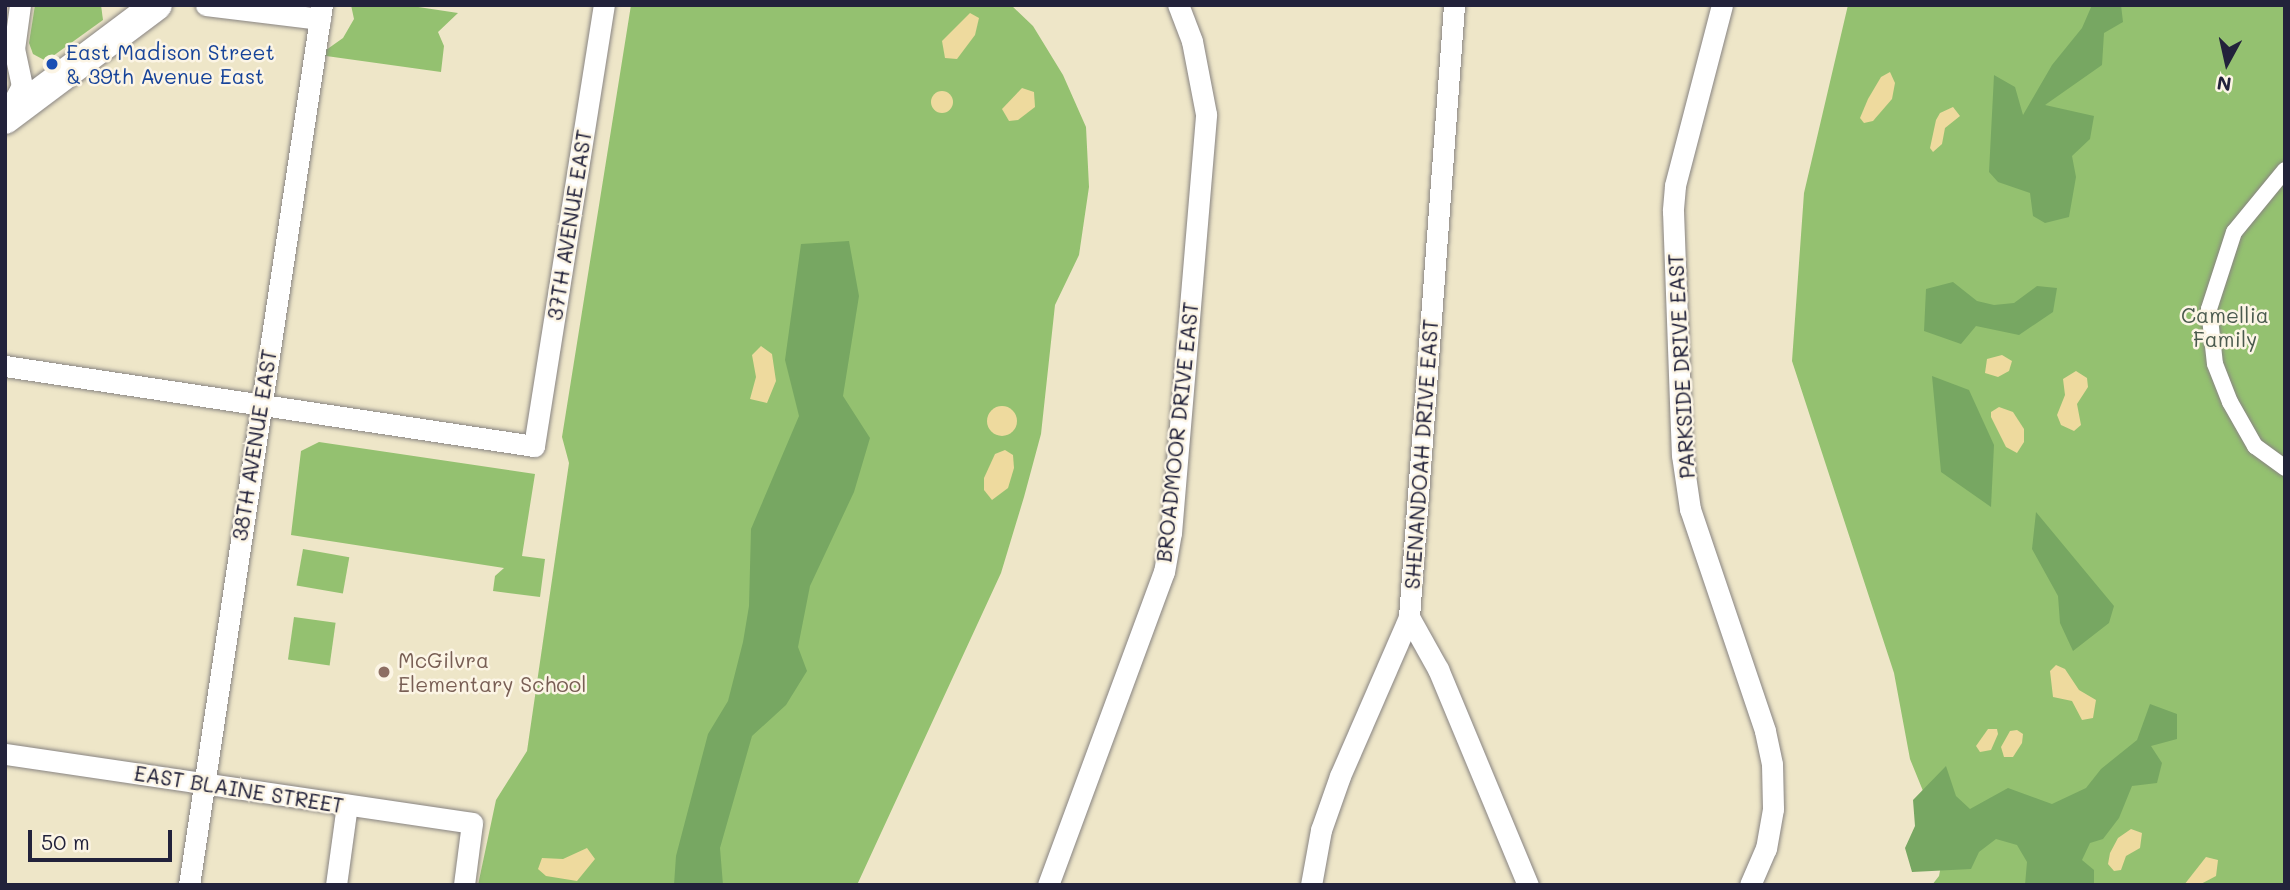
<!DOCTYPE html>
<html>
<head>
<meta charset="utf-8">
<style>
  body { margin:0 }
  #map { position:relative; width:2290px; height:890px; overflow:hidden; background:#eee6c8; font-family:Mali,sans-serif }
  div>[style] { position:absolute }
  .green>* { inset:0; background:#94c170; transform-origin:0 0 }
  .forest>* { inset:0; background:#77a762 }
  .sand>* { inset:0; background:#eeda9e }
  .round { border-radius:50% }
  .roads { filter:drop-shadow(0 0 2px #888482) drop-shadow(0 0 2px #888482) }
  .pedestrian>* { height:16px; margin:-8px; padding:0 8px; transform-origin:8px; border-radius:8px; background:#fff }
  .minor>* { height:21px; margin:-10.5px; padding:0 10.5px; transform-origin:10.5px; border-radius:10.5px; background:#fff }
  .secondary>* { height:30px; margin:-15px; padding:0 15px; transform-origin:15px; border-radius:15px; background:#fff }
  .dots>* { width:19px; height:19px; translate:-50% -50%; box-sizing:border-box; border:4px solid #fcf5e5; border-radius:50% }
  span { translate:-50% -50%; white-space:nowrap; text-align:center; line-height:1.15; -webkit-text-stroke:5px #fcf5e5; paint-order:stroke }
  .transit-label { font-size:21px; color:#164399 }
  .left { translate:0 -50%; text-align:left }
  .street-label { font-size:21px; color:#22223b }
  .park-label { font-size:21px; color:#4a5a4e }
  .education-label { font-size:21px; color:#785e54 }
  .frame { position:absolute; inset:0; border:7px solid #22223b; pointer-events:none }
  .north { position:absolute; left:2192px; top:28px; width:70px; height:70px; -webkit-text-stroke:5px #fcf5e5; paint-order:stroke; rotate:188deg; font-size:19px; font-weight:700; line-height:28px; text-align:center; color:#22223b }
  .north::after { content:''; display:block; margin:auto; width:24px; height:32px; background:#22223b; clip-path:polygon(50% 0,100% 100%,50% 72%,0 100%) }
  .scale { position:absolute; left:28px; top:830px; width:144px; height:32px; box-sizing:border-box; border:4px solid #22223b; border-top:0; padding-left:9px; font-size:21px; line-height:24px; white-space:nowrap; color:#22223b; -webkit-text-stroke:5px #fcf5e5; paint-order:stroke }
</style>
</head>
<body>
<div id="map">
  <div class="green">
    <i style="clip-path:polygon(35px 5px,101px 5px,103px 20px,46px 61px,33px 54px,29px 43px)"></i>
    <i style="clip-path:polygon(351px 5px,405px 5px,458px 13px,438px 32px,444px 46px,441px 72px,319px 55px,343px 38px,354px 19px)"></i>
    <i style="clip-path:polygon(631px 5px,1011px 5px,1033px 26px,1063px 75px,1086px 127px,1089px 187px,1079px 255px,1055px 305px,1041px 434px,1024px 497px,1001px 573px,857px 885px,478px 885px,496px 800px,527px 751px,569px 463px,562px 437px)"></i>
    <i style="clip-path:polygon(1848px 5px,2285px 5px,2285px 885px,1932px 885px,1939px 876px,1945px 845px,1910px 759px,1894px 673px,1792px 361px,1804px 193px)"></i>
    <i style="clip-path:polygon(319px 442px,535px 474px,522px 556px,545px 559px,540px 597px,493px 591px,495px 576px,504px 568px,291px 535px,301px 451px)"></i>
    <i style="left:303px;top:549px;width:47px;height:37px;rotate:10deg"></i>
    <i style="left:294px;top:617px;width:42px;height:43px;rotate:8deg"></i>
  </div>
  <div class="forest">
    <i style="clip-path:polygon(2092px 5px,2121px 5px,2123px 22px,2104px 33px,2102px 65px,2045px 105px,2094px 116px,2090px 139px,2072px 156px,2076px 177px,2069px 217px,2045px 223px,2033px 216px,2030px 193px,1998px 182px,1989px 172px,1994px 75px,2015px 87px,2023px 115px,2052px 65px,2082px 28px)"></i>
    <i style="clip-path:polygon(849px 241px,859px 296px,843px 396px,870px 438px,854px 492px,810px 586px,798px 647px,807px 671px,786px 705px,752px 736px,720px 848px,723px 885px,674px 885px,676px 856px,708px 734px,728px 701px,743px 642px,749px 606px,751px 529px,799px 416px,785px 360px,801px 244px)"></i>
    <i style="clip-path:polygon(1953px 282px,1977px 301px,1994px 305px,2014px 303px,2037px 286px,2057px 288px,2053px 312px,2019px 335px,1976px 326px,1961px 344px,1924px 331px,1926px 289px)"></i>
    <i style="clip-path:polygon(1932px 376px,1969px 390px,1994px 445px,1991px 507px,1941px 472px)"></i>
    <i style="clip-path:polygon(2036px 512px,2114px 606px,2109px 623px,2073px 651px,2060px 623px,2058px 596px,2032px 549px)"></i>
    <i style="clip-path:polygon(2150px 704px,2177px 714px,2177px 739px,2151px 746px,2162px 763px,2157px 783px,2132px 786px,2119px 818px,2103px 839px,2090px 843px,2082px 860px,2094px 870px,2094px 885px,2025px 885px,2027px 862px,2017px 845px,1996px 839px,1979px 852px,1971px 869px,1912px 872px,1905px 848px,1915px 826px,1913px 800px,1946px 766px,1956px 796px,1970px 809px,2008px 788px,2052px 804px,2086px 788px,2101px 769px,2137px 740px)"></i>
  </div>
  <div class="sand">
    <i style="clip-path:polygon(970px 13px,979px 18px,975px 35px,957px 59px,945px 58px,942px 41px)"></i>
    <i style="clip-path:polygon(1890px 72px,1895px 83px,1892px 99px,1873px 121px,1864px 123px,1860px 118px,1868px 99px,1881px 77px)"></i>
    <i style="clip-path:polygon(1022px 88px,1034px 92px,1035px 107px,1018px 120px,1009px 121px,1002px 109px)"></i>
    <i class="round" style="left:931px;top:91px;width:22px;height:22px"></i>
    <i style="clip-path:polygon(1953px 107px,1960px 116px,1945px 128px,1942px 144px,1933px 152px,1930px 148px,1936px 120px,1940px 113px)"></i>
    <i style="clip-path:polygon(761px 346px,772px 354px,776px 381px,767px 403px,750px 399px,756px 377px,752px 355px)"></i>
    <i style="clip-path:polygon(2002px 355px,2012px 361px,2009px 371px,1998px 377px,1985px 373px,1987px 359px)"></i>
    <i style="clip-path:polygon(2076px 371px,2087px 378px,2088px 387px,2077px 404px,2081px 425px,2074px 431px,2061px 425px,2057px 415px,2065px 395px,2063px 379px)"></i>
    <i class="round" style="left:987px;top:406px;width:30px;height:30px"></i>
    <i style="clip-path:polygon(1999px 407px,2013px 412px,2024px 429px,2024px 442px,2017px 453px,2006px 447px,1991px 417px,1991px 412px)"></i>
    <i style="clip-path:polygon(1005px 450px,1013px 455px,1014px 468px,1008px 488px,992px 500px,984px 490px,984px 478px,995px 454px)"></i>
    <i style="clip-path:polygon(2056px 665px,2065px 669px,2079px 690px,2096px 700px,2093px 718px,2082px 720px,2072px 701px,2053px 697px,2050px 671px)"></i>
    <i style="clip-path:polygon(1988px 729px,1997px 729px,1998px 734px,1991px 750px,1980px 752px,1976px 746px)"></i>
    <i style="clip-path:polygon(2017px 730px,2023px 734px,2022px 743px,2013px 757px,2004px 757px,2001px 747px,2010px 731px)"></i>
    <i style="clip-path:polygon(2131px 829px,2142px 833px,2140px 848px,2126px 856px,2121px 870px,2114px 871px,2108px 864px,2110px 853px,2118px 838px)"></i>
    <i style="clip-path:polygon(587px 848px,595px 859px,577px 881px,546px 876px,538px 869px,542px 858px,563px 859px)"></i>
    <i style="clip-path:polygon(2206px 857px,2218px 860px,2216px 876px,2199px 885px,2184px 885px)"></i>
  </div>
  <div class="roads">
    <div class="pedestrian">
      <i style="left:2285px;top:170px;width:80px;rotate:129.4deg"></i>
      <i style="left:2234px;top:232px;width:81px;rotate:108deg"></i>
      <i style="left:2209px;top:309px;width:55px;rotate:83.8deg"></i>
      <i style="left:2215px;top:364px;width:41px;rotate:68.5deg"></i>
      <i style="left:2230px;top:402px;width:51px;rotate:60.4deg"></i>
      <i style="left:2255px;top:446px;width:37px;rotate:36deg"></i>
    </div>
    <div class="minor">
      <i style="left:206px;top:5px;width:115px;rotate:7deg"></i>
      <i style="left:1722px;top:5px;width:187px;rotate:104.6deg"></i>
      <i style="left:1675px;top:186px;width:25px;rotate:95deg"></i>
      <i style="left:1673px;top:211px;width:244px;rotate:87.9deg"></i>
      <i style="left:1682px;top:455px;width:55px;rotate:81.6deg"></i>
      <i style="left:1690px;top:509px;width:234px;rotate:71.3deg"></i>
      <i style="left:1765px;top:731px;width:34px;rotate:78deg"></i>
      <i style="left:1772px;top:764px;width:45px;rotate:88.7deg"></i>
      <i style="left:1773px;top:809px;width:40px;rotate:100deg"></i>
      <i style="left:1766px;top:848px;width:40px;rotate:113.4deg"></i>
      <i style="left:7px;top:114px;width:32px;rotate:-62deg"></i>
      <i style="left:22px;top:86px;width:38px;rotate:-102deg"></i>
      <i style="left:14px;top:49px;width:44px;rotate:-82.2deg"></i>
      <i style="left:5px;top:366px;width:535px;rotate:8.6deg"></i>
      <i style="left:534px;top:446px;width:447px;rotate:-81deg"></i>
      <i style="left:1409px;top:617px;width:60px;rotate:60.9deg"></i>
      <i style="left:1438px;top:669px;width:234px;rotate:67.4deg"></i>
      <i style="left:5px;top:754px;width:472px;rotate:8.4deg"></i>
      <i style="left:472px;top:823px;width:63px;rotate:97.4deg"></i>
      <i style="left:189px;top:885px;width:890px;rotate:-81.41deg"></i>
      <i style="left:336px;top:885px;width:81px;rotate:-82.2deg"></i>
      <i style="left:1048px;top:885px;width:334px;rotate:-69.7deg"></i>
      <i style="left:1164px;top:572px;width:40px;rotate:-80deg"></i>
      <i style="left:1171px;top:533px;width:420px;rotate:-85.2deg"></i>
      <i style="left:1206px;top:114px;width:74px;rotate:-100.9deg"></i>
      <i style="left:1192px;top:41px;width:39px;rotate:-111deg"></i>
      <i style="left:1311px;top:885px;width:56px;rotate:-79.7deg"></i>
      <i style="left:1321px;top:830px;width:57px;rotate:-70.6deg"></i>
      <i style="left:1340px;top:776px;width:173px;rotate:-66.5deg"></i>
      <i style="left:1409px;top:617px;width:614px;rotate:-85.79deg"></i>
    </div>
    <div class="secondary">
      <i style="left:5px;top:119px;width:190px;rotate:-36.9deg"></i>
    </div>
  </div>
  <div class="dots">
    <i style="left:52px;top:64px;background:#1a4fb4"></i>
    <i style="left:384px;top:672px;background:#8d6e63"></i>
  </div>
  <div class="transit-label">
    <span class="left" style="left:66px;top:64px">East Madison Street<br>&amp; 39th Avenue East</span>
  </div>
  <div class="street-label">
    <span style="left:569px;top:225px;rotate:-81deg">37TH AVENUE EAST</span>
    <span style="left:1681px;top:366px;rotate:-93deg">PARKSIDE DRIVE EAST</span>
    <span style="left:1177px;top:432px;rotate:-84deg">BROADMOOR DRIVE EAST</span>
    <span style="left:254px;top:445px;rotate:-81deg">38TH AVENUE EAST</span>
    <span style="left:1421px;top:454px;rotate:-86deg">SHENANDOAH DRIVE EAST</span>
    <span style="left:239px;top:789px;rotate:9deg">EAST BLAINE STREET</span>
  </div>
  <div class="park-label">
    <span style="left:2225px;top:327px">Camellia<br>Family</span>
  </div>
  <div class="education-label">
    <span class="left" style="left:398px;top:672px">McGilvra<br>Elementary School</span>
  </div>
  <div class="frame"></div>
  <div class="north">N</div>
  <div class="scale">50 m</div>
</div>
</body>
</html>
